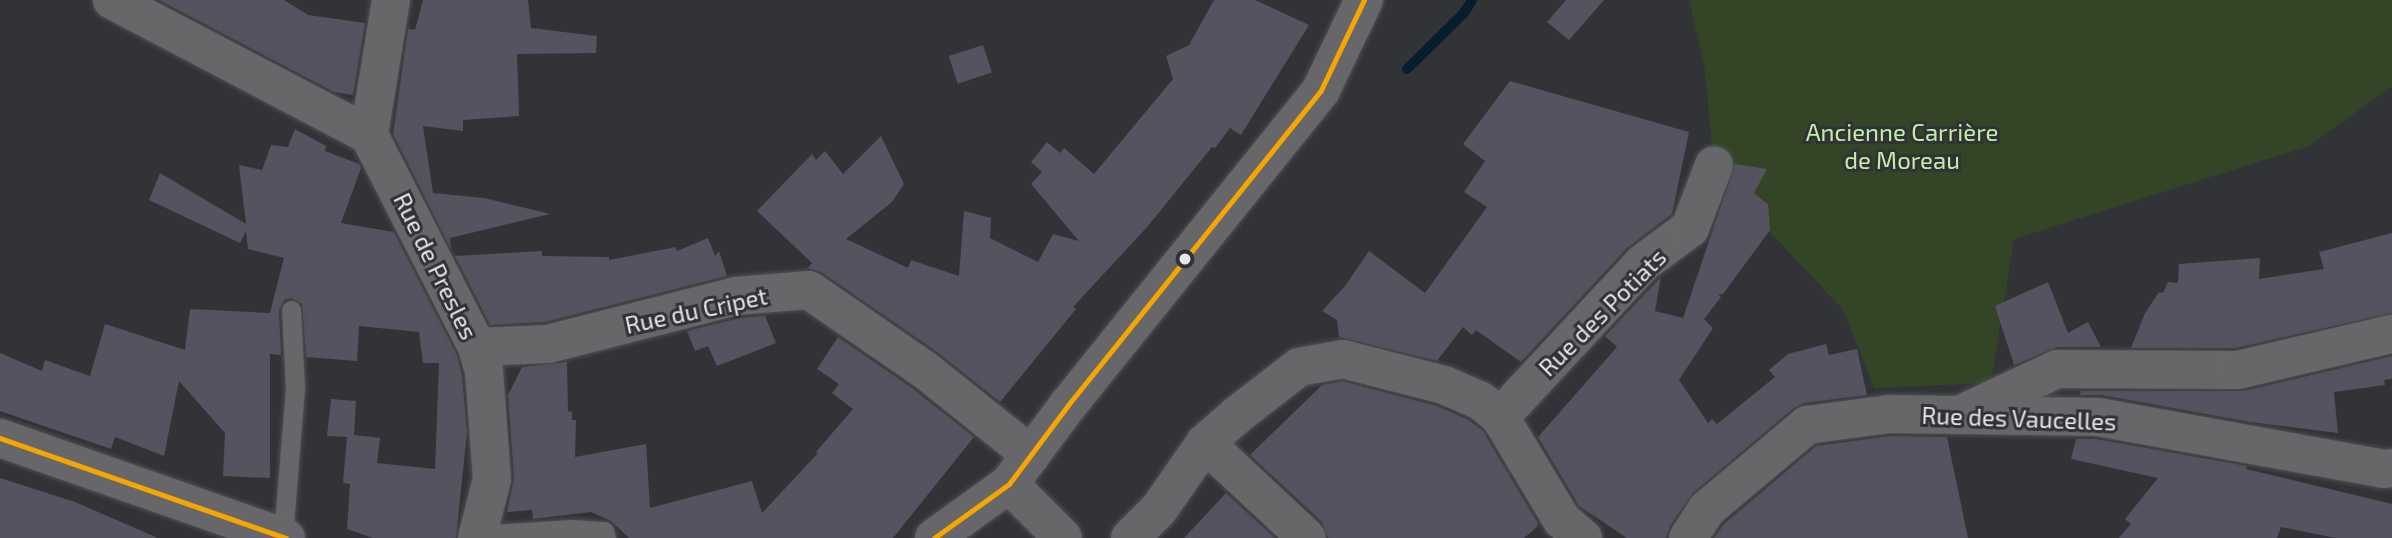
<!DOCTYPE html>
<html>
<head>
<meta charset="utf-8">
<style>
  body { margin:0 }
  #map { position:relative; width:2392px; height:538px; overflow:hidden; background:#323337; font-family:"Exo 2",sans-serif }
  div>[style] { position:absolute }
  .green>* { inset:0; background:#334526 }
  .stream>* { height:10px; margin:-5px; padding:0 5px; transform-origin:5px; border-radius:5px; background:#061d2e }
  .building>* { inset:0; background:#54535f; transform-origin:0 0 }
  .roads { filter:drop-shadow(0 0 2px #4f5054) drop-shadow(0 0 2px #4f5054) }
  .service>* { height:19px; margin:-9.5px; padding:0 9.5px; transform-origin:9.5px; border-radius:9.5px; background:#676769 }
  .minor>* { height:38px; margin:-19px; padding:0 19px; transform-origin:19px; border-radius:19px; background:#676769 }
  .secondary>* { height:38px; margin:-19px; padding:0 19px; transform-origin:19px; border-radius:19px; background:#676769 }
  .bus-1>* { height:5px; margin:-2.5px; padding:0 2.5px; transform-origin:2.5px; border-radius:2.5px; background:#f7a600 }
  .dots>* { width:19px; height:19px; translate:-50% -50%; box-sizing:border-box; border:4px solid #313238; border-radius:50% }
  span { translate:-50% -50%; white-space:nowrap; text-align:center; line-height:1.15; -webkit-text-stroke:6px #313238; paint-order:stroke }
  .park-label { font-size:24px; color:#c2efa3 }
  .street-label { font-size:24px; color:#e6e7eb }
</style>
</head>
<body>
<div id="map">
  <div class="green">
    <i style="clip-path:polygon(1689px 0,2392px 0,2392px 86px,2309px 146px,2014px 239px,1991px 383px,1874px 388px,1844px 311px,1769px 231px,1767px 202px,1714px 165px,1704px 64px)"></i>
  </div>
  <div class="stream">
    <i style="left:1407px;top:69px;width:80px;rotate:-44.5deg"></i>
    <i style="left:1464px;top:13px;width:15px;rotate:-58deg"></i>
  </div>
  <div class="building">
    <i style="clip-path:polygon(159px 0,284px 0,308px 15px,365px 23px,353px 95px,334px 92px)"></i>
    <i style="clip-path:polygon(423px 0,528px 0,531px 28px,597px 36px,596px 53px,517px 54px,519px 116px,463px 120px,463px 131px,423px 126px,433px 193px,484px 198px,550px 214px,450px 238px,451px 249px,393px 134px,408px 29px,415px 30px)"></i>
    <i style="clip-path:polygon(1214px 0,1255px 0,1309px 25px,1241px 135px,1230px 128px,1215px 148px,1212px 147px,1148px 226px,1073px 307px,1076px 309px,1000px 402px,937px 352px,821px 272px,808px 268px,812px 263px,757px 211px,812px 154px,816px 160px,825px 151px,843px 174px,881px 136px,904px 184px,892px 202px,846px 239px,908px 268px,911px 260px,959px 276px,964px 211px,991px 218px,990px 238px,1038px 262px,1053px 234px,1079px 241px,1031px 184px,1042px 172px,1031px 162px,1047px 142px,1060px 153px,1064px 148px,1094px 174px,1173px 79px,1166px 56px,1189px 45px)"></i>
    <i style="clip-path:polygon(1566px 0,1604px 0,1569px 40px,1547px 22px)"></i>
    <i style="left:983px;top:45px;width:29px;height:36px;rotate:72deg"></i>
    <i style="clip-path:polygon(1510px 81px,1689px 132px,1672px 214px,1627px 248px,1521px 362px,1476px 330px,1472px 335px,1463px 327px,1437px 361px,1339px 337px,1337px 320px,1322px 311px,1345px 286px,1369px 251px,1425px 293px,1487px 207px,1464px 192px,1485px 161px,1463px 144px)"></i>
    <i style="clip-path:polygon(295px 129px,326px 146px,325px 151px,359px 164px,361px 168px,341px 223px,394px 232px,457px 355px,462px 375px,467px 432px,456px 538px,373px 538px,347px 529px,350px 484px,343px 483px,347px 437px,327px 436px,331px 399px,356px 401px,354px 435px,380px 438px,377px 463px,435px 469px,439px 363px,423px 363px,419px 332px,359px 326px,357px 361px,306px 357px,302px 304px,291px 298px,284px 300px,279px 311px,281px 355px,270px 354px,270px 478px,223px 476px,225px 433px,179px 381px,164px 456px,115px 437px,111px 449px,0 411px,0 353px,42px 371px,45px 360px,90px 376px,105px 324px,185px 350px,190px 309px,270px 313px,284px 258px,248px 249px,246px 231px,240px 243px,149px 200px,160px 173px,246px 224px,239px 165px,262px 170px,271px 145px,288px 147px)"></i>
    <i style="clip-path:polygon(1735px 164px,1767px 169px,1754px 193px,1768px 204px,1770px 230px,1723px 294px,1718px 294px,1721px 297px,1704px 319px,1713px 328px,1679px 380px,1708px 423px,1712px 419px,1717px 424px,1775px 377px,1769px 370px,1788px 354px,1826px 344px,1829px 355px,1857px 349px,1867px 395px,1804px 403px,1794px 408px,1693px 493px,1670px 526px,1666px 538px,1627px 538px,1579px 506px,1538px 437px,1617px 347px,1605px 336px,1661px 277px,1655px 311px,1683px 318px)"></i>
    <i style="clip-path:polygon(2392px 233px,2392px 313px,2236px 348px,2131px 348px,2145px 313px,2159px 292px,2163px 293px,2168px 282px,2178px 283px,2179px 264px,2260px 258px,2259px 279px,2324px 269px,2319px 252px)"></i>
    <i style="clip-path:polygon(708px 238px,715px 256px,719px 251px,727px 276px,545px 322px,490px 325px,455px 256px,542px 251px,542px 256px,609px 257px,609px 260px,676px 247px,677px 251px)"></i>
    <i style="clip-path:polygon(2048px 282px,2068px 333px,2088px 322px,2101px 347px,2057px 347px,2014px 365px,1995px 306px)"></i>
    <i style="clip-path:polygon(765px 316px,776px 343px,717px 366px,708px 346px,695px 351px,687px 331px,740px 318px)"></i>
    <i style="clip-path:polygon(838px 337px,912px 388px,974px 437px,893px 538px,629px 538px,611px 521px,591px 512px,533px 519px,532px 510px,507px 512px,514px 478px,508px 395px,522px 367px,567px 362px,568px 411px,572px 412px,572px 420px,576px 420px,575px 457px,646px 444px,650px 508px,752px 481px,762px 513px,818px 453px,816px 452px,853px 409px,832px 393px,839px 384px,817px 369px)"></i>
    <i style="clip-path:polygon(2392px 356px,2392px 379px,2384px 380px,2385px 385px,2334px 392px,2338px 433px,2250px 422px,2102px 395px,2080px 395px,2081px 391px,2243px 391px)"></i>
    <i style="clip-path:polygon(1342px 381px,1437px 406px,1469px 420px,1483px 431px,1538px 523px,1537px 527px,1524px 538px,1328px 538px,1322px 522px,1250px 455px,1322px 385px)"></i>
    <i style="clip-path:polygon(1890px 436px,1947px 437px,1968px 538px,1714px 538px,1724px 524px,1816px 446px)"></i>
    <i style="clip-path:polygon(2076px 439px,2096px 439px,2247px 466px,2246px 469px,2392px 504px,2392px 538px,2336px 538px,2281px 527px,2277px 538px,2119px 538px,2131px 524px,2125px 519px,2158px 478px,2071px 459px)"></i>
    <i style="clip-path:polygon(0 478px,75px 502px,158px 538px,0 538px)"></i>
    <i style="clip-path:polygon(1226px 493px,1275px 538px,1184px 538px)"></i>
  </div>
  <div class="roads">
    <div class="service">
      <i style="left:477px;top:535px;width:95px;rotate:-3.6deg"></i>
      <i style="left:572px;top:529px;width:32px;rotate:4deg"></i>
      <i style="left:604px;top:531px;width:7px;rotate:74deg"></i>
      <i style="left:283px;top:537px;width:149px;rotate:-85.4deg"></i>
      <i style="left:295px;top:388px;width:78px;rotate:-92.9deg"></i>
    </div>
    <div class="minor">
      <i style="left:112px;top:0;width:290px;rotate:27.7deg"></i>
      <i style="left:391px;top:0;width:137px;rotate:99.3deg"></i>
      <i style="left:369px;top:135px;width:238px;rotate:63deg"></i>
      <i style="left:477px;top:347px;width:25px;rotate:74deg"></i>
      <i style="left:484px;top:371px;width:108px;rotate:85.8deg"></i>
      <i style="left:492px;top:479px;width:61px;rotate:104.3deg"></i>
      <i style="left:477px;top:347px;width:71px;rotate:-2.4deg"></i>
      <i style="left:548px;top:344px;width:194px;rotate:-14.3deg"></i>
      <i style="left:736px;top:296px;width:73px;rotate:-4.7deg"></i>
      <i style="left:809px;top:290px;width:141px;rotate:34.6deg"></i>
      <i style="left:925px;top:370px;width:136px;rotate:38.7deg"></i>
      <i style="left:1968px;top:411px;width:98px;rotate:-25.3deg"></i>
      <i style="left:2057px;top:369px;width:181px;rotate:0.3deg"></i>
      <i style="left:2238px;top:370px;width:158px;rotate:-13.2deg"></i>
      <i style="left:1500px;top:417px;width:210px;rotate:-47.1deg"></i>
      <i style="left:1643px;top:263px;width:59px;rotate:-36.7deg"></i>
      <i style="left:1690px;top:228px;width:67px;rotate:-69.1deg"></i>
      <i style="left:1205px;top:443px;width:139px;rotate:43deg"></i>
      <i style="left:1009px;top:484px;width:76px;rotate:45deg"></i>
      <i style="left:1130px;top:538px;width:41px;rotate:-45deg"></i>
      <i style="left:1159px;top:509px;width:80px;rotate:-55.1deg"></i>
      <i style="left:1205px;top:443px;width:43px;rotate:-41.2deg"></i>
      <i style="left:1237px;top:415px;width:78px;rotate:-37.7deg"></i>
      <i style="left:1299px;top:367px;width:45px;rotate:-10.3deg"></i>
      <i style="left:1343px;top:359px;width:104px;rotate:14.4deg"></i>
      <i style="left:1444px;top:385px;width:40px;rotate:23.4deg"></i>
      <i style="left:1481px;top:401px;width:25px;rotate:40deg"></i>
      <i style="left:1500px;top:417px;width:120px;rotate:59deg"></i>
      <i style="left:1562px;top:520px;width:28px;rotate:41deg"></i>
      <i style="left:1688px;top:538px;width:35px;rotate:-57deg"></i>
      <i style="left:1707px;top:509px;width:131px;rotate:-40deg"></i>
      <i style="left:1807px;top:425px;width:83px;rotate:-7.6deg"></i>
      <i style="left:1889px;top:414px;width:209px;rotate:0.8deg"></i>
      <i style="left:2098px;top:417px;width:290px;rotate:10.3deg"></i>
      <i style="left:2383px;top:469px;width:9px;rotate:-6deg"></i>
    </div>
    <div class="secondary">
      <i style="left:0;top:438px;width:303px;rotate:19.3deg"></i>
      <i style="left:934px;top:538px;width:92px;rotate:-35.8deg"></i>
      <i style="left:1009px;top:484px;width:99px;rotate:-53.2deg"></i>
      <i style="left:1068px;top:405px;width:404px;rotate:-51.2deg"></i>
      <i style="left:1321px;top:90px;width:100px;rotate:-64.5deg"></i>
    </div>
  </div>
  <div class="bus-1">
    <i style="left:0;top:438px;width:303px;rotate:19.3deg"></i>
    <i style="left:934px;top:538px;width:92px;rotate:-35.8deg"></i>
    <i style="left:1009px;top:484px;width:99px;rotate:-53.2deg"></i>
    <i style="left:1068px;top:405px;width:404px;rotate:-51.2deg"></i>
    <i style="left:1321px;top:90px;width:100px;rotate:-64.5deg"></i>
  </div>
  <div class="dots">
    <i style="left:1185px;top:259px;background:#e6e7eb"></i>
  </div>
  <div class="park-label">
    <span style="left:1902px;top:146px">Ancienne Carrière<br>de Moreau</span>
  </div>
  <div class="street-label">
    <span style="left:436px;top:266px;rotate:64deg">Rue de Presles</span>
    <span style="left:696px;top:310px;rotate:-12deg">Rue du Cripet</span>
    <span style="left:1602px;top:312px;rotate:-45deg">Rue des Potiats</span>
    <span style="left:2019px;top:418px;rotate:2deg">Rue des Vaucelles</span>
  </div>
</div>
</body>
</html>
